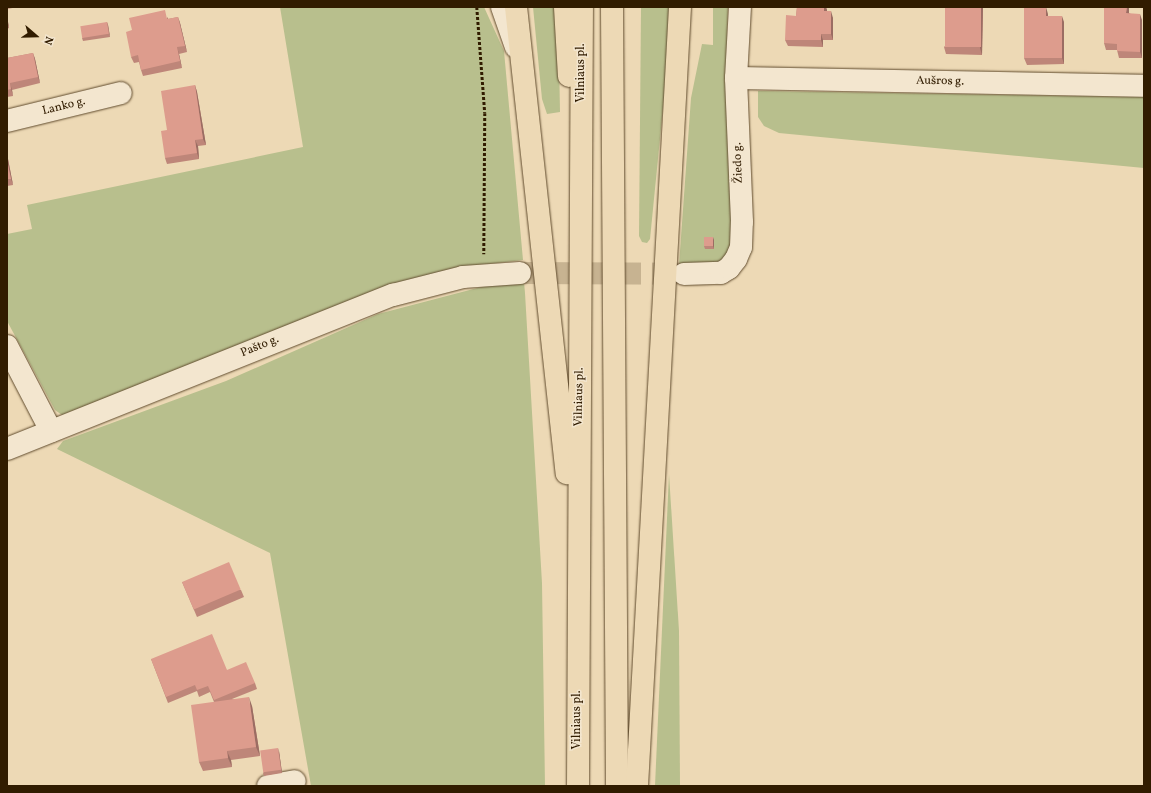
<!DOCTYPE html>
<html>
<head>
<meta charset="utf-8">
<style>
  body { margin:0 }
  #map { position:relative; width:1151px; height:793px; overflow:hidden; background:#edd9b5; font-family:Vollkorn,serif }
  div>[style] { position:absolute }
  .green>* { inset:0; background:#b8bf8d }
  .minor-tunnel>* { height:22px; margin-top:-11px; transform-origin:0; background:repeating-linear-gradient(90deg,#c7b391 0 22px,transparent 0 33px) }
  .path>* { height:2.5px; margin-top:-1.25px; transform-origin:0; background:repeating-linear-gradient(90deg,#311c00 0 3px,transparent 0 5px) }
  .roads { filter:drop-shadow(0 0 1px #604b2d) drop-shadow(0 0 1px #604b2d) }
  .minor>* { height:22px; margin:-11px; padding:0 11px; transform-origin:11px; border-radius:11px; background:#f3e6cf }
  .highway>* { height:22px; margin:-11px; padding:0 11px; transform-origin:11px; border-radius:11px; background:#edd9b5 }
  .wall>* { inset:0; background:#be8679 }
  .shaded-wall>* { inset:0; background:#9b6d63 }
  .building>* { inset:0; background:#dd9c8d; transform-origin:0 0 }
  span { translate:-50% -50%; white-space:nowrap; text-align:center; line-height:1.15; -webkit-text-stroke:3px #f3e6cf; paint-order:stroke }
  .street-label { font-size:12px; color:#311c00 }
  .frame { position:absolute; inset:0; border:8px solid #311c00; pointer-events:none }
  .north { position:absolute; left:16px; top:16px; width:40px; height:40px; -webkit-text-stroke:3px #f3e6cf; paint-order:stroke; rotate:110deg; font-size:11px; font-weight:700; line-height:16px; text-align:center; color:#311c00 }
  .north::after { content:''; display:block; margin:auto; width:14px; height:18px; background:#311c00; clip-path:polygon(50% 0,100% 100%,50% 72%,0 100%) }
</style>
</head>
<body>
<div id="map">
  <div class="green">
    <i style="clip-path:polygon(280px 7px,484px 7px,504px 51px,523px 260px,454px 268px,395px 284px,62px 415px,55px 410px,7px 321px,7px 234px,32px 229px,27px 205px,303px 147px)"></i>
    <i style="clip-path:polygon(533px 7px,558px 7px,560px 112px,547px 114px,542px 99px)"></i>
    <i style="clip-path:polygon(641px 7px,670px 7px,669px 48px,650px 239px,647px 243px,642px 242px,639px 236px)"></i>
    <i style="clip-path:polygon(713px 7px,728px 7px,726px 88px,733px 235px,728px 255px,719px 264px,679px 265px,691px 98px,702px 44px,713px 45px)"></i>
    <i style="clip-path:polygon(758px 91px,1144px 97px,1144px 168px,779px 133px,764px 126px,758px 117px)"></i>
    <i style="clip-path:polygon(504px 281px,524px 282px,525px 293px,542px 583px,545px 786px,311px 786px,270px 553px,57px 449px,63px 441px,226px 381px,378px 314px)"></i>
    <i style="clip-path:polygon(669px 474px,679px 631px,680px 786px,655px 786px)"></i>
  </div>
  <div class="minor-tunnel">
    <i style="left:520px;top:273px;width:164px;rotate:0.3deg"></i>
  </div>
  <div class="path">
    <i style="left:477px;top:7px;width:106px;rotate:85.7deg"></i>
    <i style="left:485px;top:113px;width:141px;rotate:90.4deg"></i>
  </div>
  <div class="roads">
    <div class="minor">
      <i style="left:502px;top:7px;width:42px;rotate:70.7deg"></i>
      <i style="left:736px;top:78px;width:408px;rotate:1.1deg"></i>
      <i style="left:7px;top:121px;width:117px;rotate:-13.8deg"></i>
      <i style="left:684px;top:274px;width:37px;rotate:-2deg"></i>
      <i style="left:721px;top:273px;width:9px;rotate:-32deg"></i>
      <i style="left:729px;top:268px;width:11px;rotate:-52deg"></i>
      <i style="left:736px;top:259px;width:13px;rotate:-67deg"></i>
      <i style="left:741px;top:247px;width:25px;rotate:-88deg"></i>
      <i style="left:742px;top:222px;width:144px;rotate:-92.4deg"></i>
      <i style="left:736px;top:78px;width:71px;rotate:-86.8deg"></i>
      <i style="left:7px;top:346px;width:96px;rotate:62.6deg"></i>
      <i style="left:7px;top:449px;width:416px;rotate:-21.8deg"></i>
      <i style="left:393px;top:295px;width:72px;rotate:-14.4deg"></i>
      <i style="left:463px;top:277px;width:57px;rotate:-4deg"></i>
      <i style="left:268px;top:786px;width:27px;rotate:-10deg"></i>
    </div>
    <div class="highway">
      <i style="left:516px;top:7px;width:469px;rotate:83.8deg"></i>
      <i style="left:565px;top:7px;width:69px;rotate:86.7deg"></i>
      <i style="left:612px;top:7px;width:779px;rotate:89.63deg"></i>
      <i style="left:578px;top:786px;width:779px;rotate:-89.71deg"></i>
      <i style="left:637px;top:786px;width:780px;rotate:-86.84deg"></i>
    </div>
  </div>
  <div class="wall">
    <i style="clip-path:polygon(7px 7px,18px 7px,7px 9px)"></i>
    <i style="clip-path:polygon(797px 7px,826px 7px,827px 11px,833px 18px,833px 40px,823px 40px,823px 47px,788px 46px,785px 40px,796px 16px)"></i>
    <i style="clip-path:polygon(1104px 7px,1129px 7px,1129px 13px,1142px 20px,1142px 58px,1119px 58px,1117px 50px,1106px 50px,1104px 43px)"></i>
    <i style="clip-path:polygon(983px 8px,982px 55px,946px 54px,944px 47px)"></i>
    <i style="clip-path:polygon(1048px 14px,1048px 16px,1064px 22px,1064px 64px,1027px 65px,1024px 58px)"></i>
    <i style="clip-path:polygon(7px 16px,9px 28px,7px 29px)"></i>
    <i style="clip-path:polygon(168px 17px,168px 19px,178px 17px,180px 23px,187px 52px,179px 54px,182px 68px,143px 76px,141px 70px,139px 62px,134px 63px,131px 57px)"></i>
    <i style="clip-path:polygon(107px 22px,108px 25px,110px 37px,83px 41px,82px 38px)"></i>
    <i style="clip-path:polygon(33px 53px,35px 59px,40px 83px,12px 90px,13px 96px,7px 97px,7px 58px)"></i>
    <i style="clip-path:polygon(195px 85px,197px 92px,206px 145px,198px 146px,199px 159px,167px 164px,165px 158px,167px 130px)"></i>
    <i style="clip-path:polygon(7px 154px,13px 185px,7px 186px)"></i>
    <i style="clip-path:polygon(714px 240px,714px 249px,705px 249px,704px 246px)"></i>
    <i style="clip-path:polygon(182px 582px,241px 590px,244px 597px,197px 617px)"></i>
    <i style="clip-path:polygon(151px 659px,227px 670px,255px 683px,257px 689px,232px 699px,252px 706px,260px 756px,231px 760px,232px 767px,203px 771px,199px 762px,214px 702px,210px 692px,199px 697px,197px 691px,168px 703px)"></i>
    <i style="clip-path:polygon(279px 751px,282px 773px,264px 776px,263px 773px)"></i>
  </div>
  <div class="shaded-wall">
    <i style="clip-path:polygon(824px 7px,826px 7px,827px 10px,827px 18px,824px 11px)"></i>
    <i style="clip-path:polygon(981px 7px,983px 7px,983px 8px,982px 55px,980px 48px)"></i>
    <i style="clip-path:polygon(1046px 7px,1048px 14px,1048px 22px,1046px 16px)"></i>
    <i style="clip-path:polygon(1127px 7px,1129px 7px,1129px 20px,1126px 13px)"></i>
    <i style="clip-path:polygon(831px 11px,833px 18px,833px 40px,831px 34px)"></i>
    <i style="clip-path:polygon(1140px 14px,1142px 20px,1142px 58px,1140px 52px)"></i>
    <i style="clip-path:polygon(7px 16px,9px 28px,7px 22px)"></i>
    <i style="clip-path:polygon(1062px 16px,1064px 22px,1064px 64px,1062px 58px)"></i>
    <i style="clip-path:polygon(178px 17px,180px 23px,187px 52px,185px 46px)"></i>
    <i style="clip-path:polygon(107px 22px,108px 25px,110px 37px,109px 34px)"></i>
    <i style="clip-path:polygon(821px 34px,823px 40px,823px 47px,821px 40px)"></i>
    <i style="clip-path:polygon(177px 47px,179px 54px,182px 68px,180px 61px)"></i>
    <i style="clip-path:polygon(33px 53px,35px 59px,40px 83px,38px 77px)"></i>
    <i style="clip-path:polygon(10px 83px,12px 90px,13px 96px,11px 89px)"></i>
    <i style="clip-path:polygon(195px 85px,197px 92px,206px 145px,203px 139px)"></i>
    <i style="clip-path:polygon(195px 140px,198px 146px,199px 159px,197px 153px)"></i>
    <i style="clip-path:polygon(7px 154px,13px 185px,11px 179px,7px 160px)"></i>
    <i style="clip-path:polygon(713px 237px,714px 240px,714px 249px,713px 246px)"></i>
    <i style="clip-path:polygon(249px 697px,252px 706px,260px 756px,256px 747px)"></i>
    <i style="clip-path:polygon(278px 748px,279px 751px,282px 773px,281px 770px)"></i>
    <i style="clip-path:polygon(227px 751px,231px 760px,232px 767px,228px 758px)"></i>
  </div>
  <div class="building">
    <i style="clip-path:polygon(797px 7px,824px 7px,824px 11px,831px 11px,831px 34px,821px 34px,821px 40px,785px 40px,786px 15px,796px 16px)"></i>
    <i style="left:945px;top:7px;width:36px;height:40px"></i>
    <i style="clip-path:polygon(1046px 7px,1046px 16px,1062px 16px,1062px 58px,1024px 58px,1024px 8px)"></i>
    <i style="clip-path:polygon(1104px 7px,1127px 7px,1126px 13px,1140px 14px,1140px 52px,1117px 51px,1117px 44px,1104px 43px)"></i>
    <i style="clip-path:polygon(165px 10px,167px 19px,178px 17px,185px 46px,177px 47px,180px 61px,141px 70px,138px 55px,131px 57px,126px 32px,132px 30px,129px 18px)"></i>
    <i style="left:107px;top:22px;width:12px;height:27px;rotate:81deg"></i>
    <i style="clip-path:polygon(33px 53px,38px 77px,10px 83px,11px 89px,7px 90px,7px 58px)"></i>
    <i style="clip-path:polygon(195px 85px,203px 139px,195px 140px,197px 153px,165px 158px,161px 131px,167px 130px,161px 91px)"></i>
    <i style="clip-path:polygon(7px 160px,11px 179px,7px 179px)"></i>
    <i style="left:704px;top:237px;width:9px;height:9px"></i>
    <i style="left:229px;top:562px;width:30px;height:51px;rotate:67deg"></i>
    <i style="clip-path:polygon(212px 634px,227px 670px,246px 662px,255px 683px,214px 700px,208px 686px,197px 690px,195px 685px,166px 697px,151px 659px)"></i>
    <i style="clip-path:polygon(249px 697px,256px 747px,227px 751px,228px 758px,199px 762px,191px 705px)"></i>
    <i style="left:278px;top:748px;width:22px;height:18px;rotate:82deg"></i>
  </div>
  <div class="street-label">
    <span style="left:582px;top:73px;rotate:-90deg">Vilniaus pl.</span>
    <span style="left:940px;top:82px;rotate:1deg">Aušros g.</span>
    <span style="left:64px;top:107px;rotate:-14deg">Lanko g.</span>
    <span style="left:739px;top:163px;rotate:-92deg">Žiedo g.</span>
    <span style="left:260px;top:347px;rotate:-22deg">Pašto g.</span>
    <span style="left:580px;top:397px;rotate:-89deg">Vilniaus pl.</span>
    <span style="left:578px;top:720px;rotate:-90deg">Vilniaus pl.</span>
  </div>
  <div class="frame"></div>
  <div class="north">N</div>
</div>
</body>
</html>
